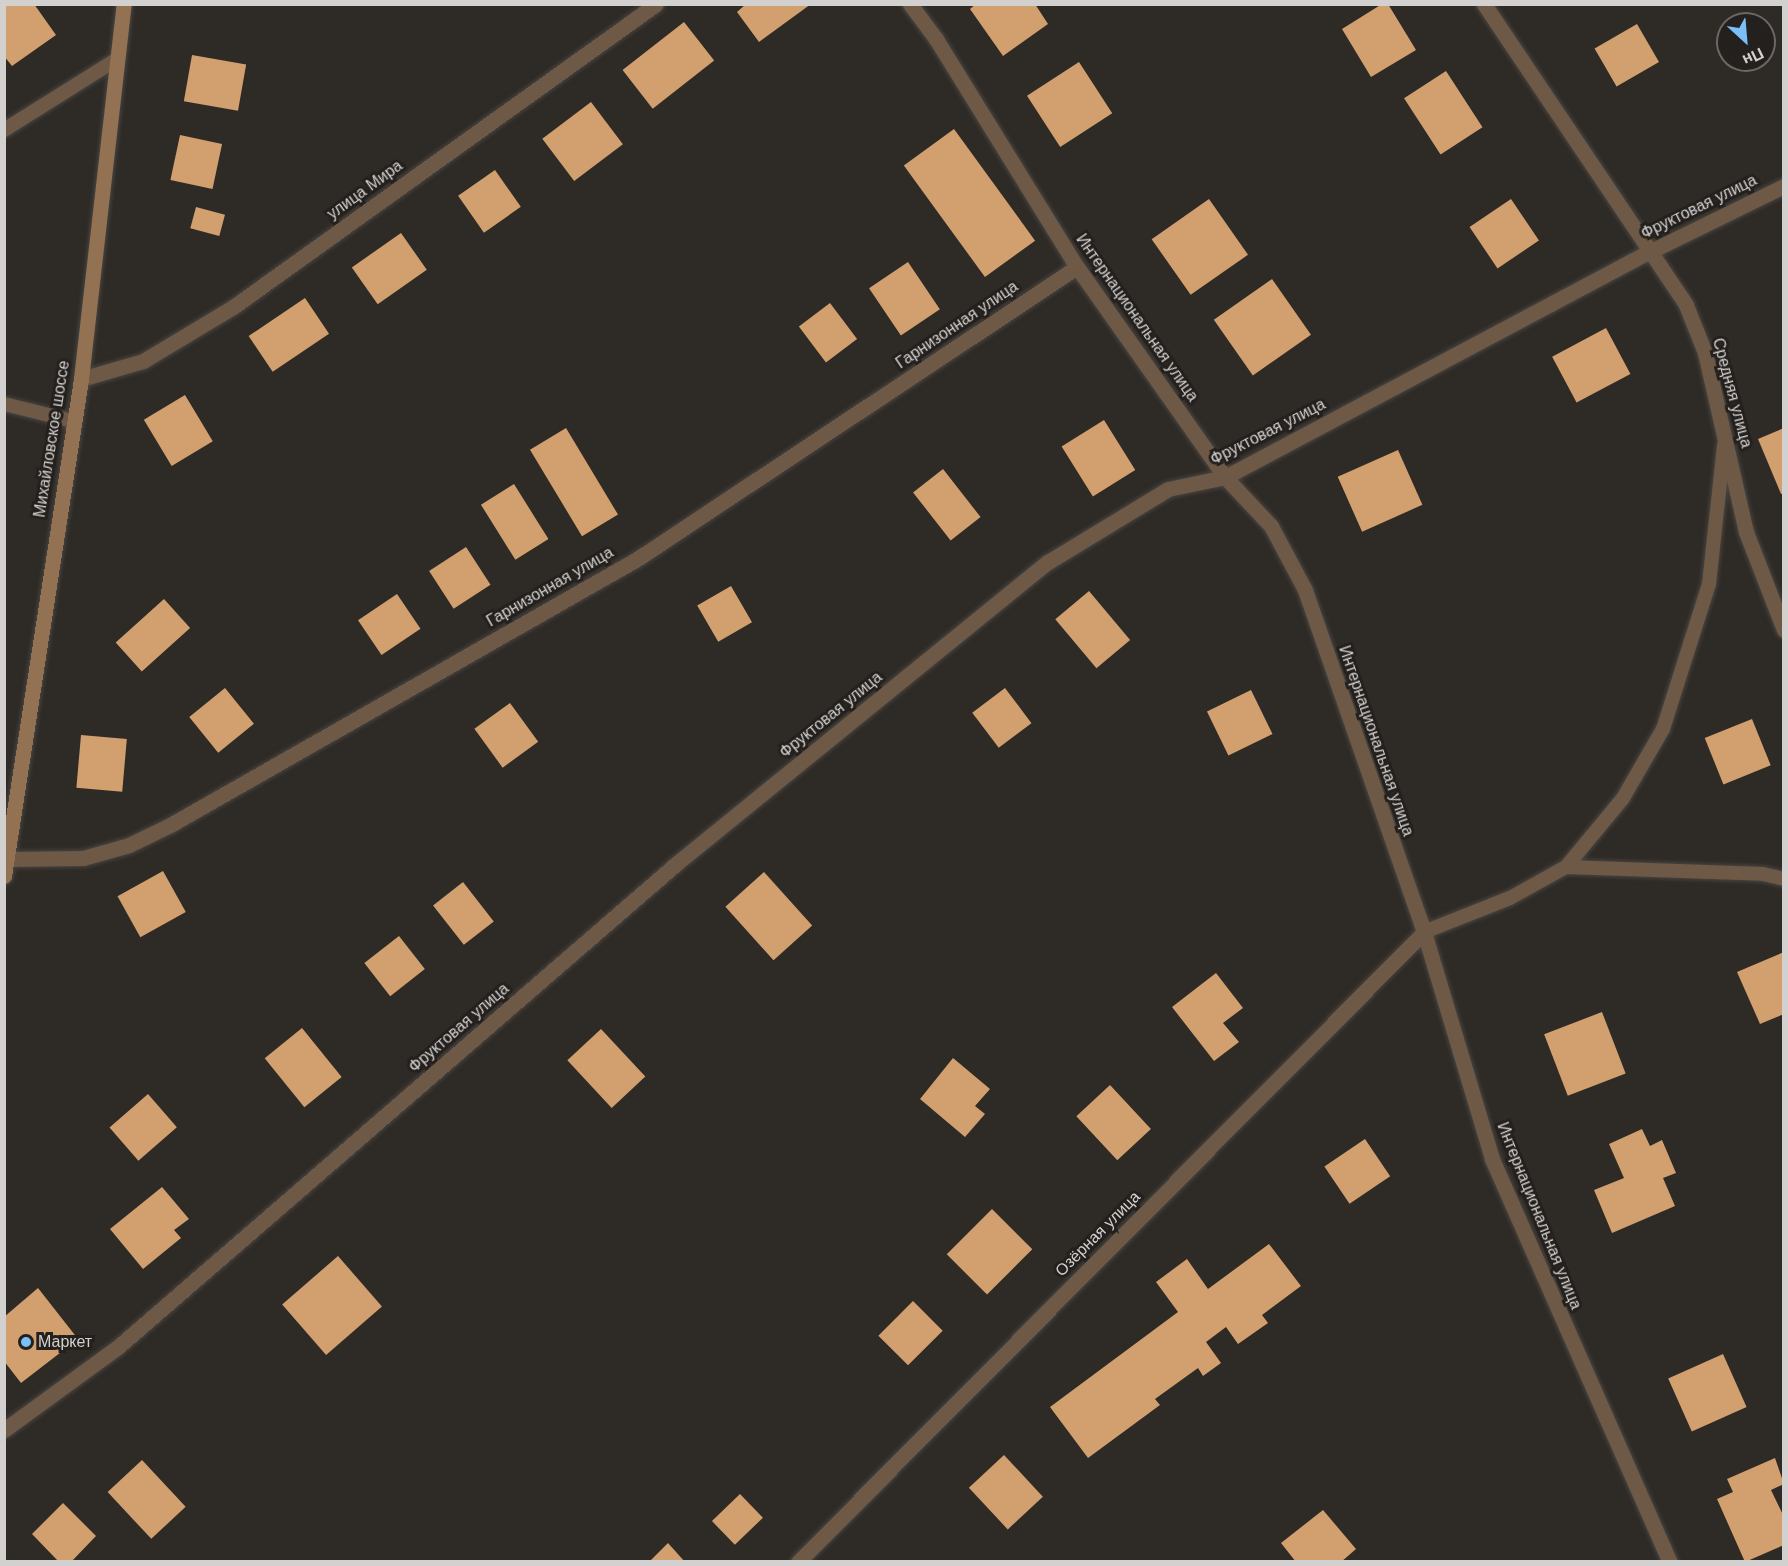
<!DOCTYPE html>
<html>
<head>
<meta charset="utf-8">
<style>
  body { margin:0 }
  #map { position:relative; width:1788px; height:1566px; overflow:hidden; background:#2e2a26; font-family:Helvetica,sans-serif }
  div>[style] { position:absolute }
  .building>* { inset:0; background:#d2a06f; transform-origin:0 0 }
  .roads { filter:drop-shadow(0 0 2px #484541) drop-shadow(0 0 2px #484541) }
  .service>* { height:14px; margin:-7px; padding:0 7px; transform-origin:7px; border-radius:7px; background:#6d5946 }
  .minor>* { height:15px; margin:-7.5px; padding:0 7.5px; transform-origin:7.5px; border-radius:7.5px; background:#6d5946 }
  .secondary>* { height:15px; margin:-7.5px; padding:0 7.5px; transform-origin:7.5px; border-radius:7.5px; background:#927253 }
  .dots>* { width:16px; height:16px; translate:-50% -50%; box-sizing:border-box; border:3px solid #24201d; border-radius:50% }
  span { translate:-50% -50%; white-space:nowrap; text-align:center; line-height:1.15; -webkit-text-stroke:6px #24201d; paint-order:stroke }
  .street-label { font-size:16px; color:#d3d1cf }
  .poi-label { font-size:16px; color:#d3d1cf }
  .left { translate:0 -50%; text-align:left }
  .frame { position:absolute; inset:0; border:6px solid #d3d1cf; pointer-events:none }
  .north { position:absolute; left:1716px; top:12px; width:60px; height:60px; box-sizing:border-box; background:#24201d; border:2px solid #6a6764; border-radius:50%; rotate:154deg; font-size:16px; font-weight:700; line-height:24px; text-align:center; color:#d3d1cf }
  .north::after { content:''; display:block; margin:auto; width:21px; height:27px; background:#7abff8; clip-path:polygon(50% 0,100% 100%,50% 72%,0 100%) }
</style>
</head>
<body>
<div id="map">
  <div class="building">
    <i style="clip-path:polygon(4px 4px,34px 4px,56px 35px,12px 66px,4px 56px)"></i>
    <i style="clip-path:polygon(746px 4px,811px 4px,759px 42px,737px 12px)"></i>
    <i style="clip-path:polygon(976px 4px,1035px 4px,1048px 24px,1003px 56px,970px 9px)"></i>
    <i style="clip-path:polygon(1382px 4px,1388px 4px,1416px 50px,1371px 77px,1342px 29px)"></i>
    <i style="left:684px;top:22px;width:49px;height:78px;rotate:52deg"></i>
    <i style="left:1637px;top:24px;width:44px;height:49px;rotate:60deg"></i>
    <i style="left:192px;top:55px;width:55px;height:47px;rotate:10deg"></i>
    <i style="left:1079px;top:62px;width:61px;height:62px;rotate:57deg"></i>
    <i style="left:1446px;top:71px;width:67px;height:50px;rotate:57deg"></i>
    <i style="left:591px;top:102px;width:53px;height:61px;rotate:53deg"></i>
    <i style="left:954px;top:129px;width:138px;height:62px;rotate:54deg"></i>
    <i style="left:180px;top:135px;width:43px;height:46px;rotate:12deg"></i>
    <i style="left:495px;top:170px;width:45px;height:45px;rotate:55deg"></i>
    <i style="left:1209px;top:199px;width:68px;height:70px;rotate:55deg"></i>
    <i style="left:1511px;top:199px;width:50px;height:50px;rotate:56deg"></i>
    <i style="left:196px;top:207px;width:30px;height:22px;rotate:15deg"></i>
    <i style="left:401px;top:233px;width:45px;height:60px;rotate:55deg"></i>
    <i style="left:908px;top:262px;width:57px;height:47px;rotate:56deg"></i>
    <i style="left:1272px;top:279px;width:68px;height:71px;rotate:55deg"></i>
    <i style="left:305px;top:298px;width:43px;height:68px;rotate:56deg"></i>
    <i style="left:830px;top:303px;width:45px;height:39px;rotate:53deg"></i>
    <i style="left:1606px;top:328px;width:52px;height:61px;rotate:62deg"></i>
    <i style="left:185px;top:395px;width:54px;height:48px;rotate:59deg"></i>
    <i style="left:1104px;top:420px;width:59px;height:50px;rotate:58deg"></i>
    <i style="left:566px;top:428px;width:101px;height:42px;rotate:59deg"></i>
    <i style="clip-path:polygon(1784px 428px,1784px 493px,1781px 494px,1758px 439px)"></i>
    <i style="left:1398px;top:450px;width:60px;height:66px;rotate:66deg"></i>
    <i style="left:943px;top:469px;width:61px;height:38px;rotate:52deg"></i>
    <i style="left:514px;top:484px;width:65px;height:39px;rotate:58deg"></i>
    <i style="left:466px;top:547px;width:45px;height:44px;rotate:57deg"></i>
    <i style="left:731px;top:586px;width:42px;height:39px;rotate:60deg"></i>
    <i style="left:1089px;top:591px;width:64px;height:44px;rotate:50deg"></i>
    <i style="left:397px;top:594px;width:42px;height:47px;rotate:56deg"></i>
    <i style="left:164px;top:599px;width:39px;height:65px;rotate:48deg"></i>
    <i style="left:225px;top:688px;width:46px;height:46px;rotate:51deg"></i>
    <i style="left:1005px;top:688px;width:44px;height:41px;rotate:53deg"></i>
    <i style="left:1251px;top:690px;width:49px;height:49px;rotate:64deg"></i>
    <i style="left:510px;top:703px;width:48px;height:44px;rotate:54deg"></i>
    <i style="left:1752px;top:719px;width:50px;height:51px;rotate:68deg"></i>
    <i style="left:81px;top:735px;width:46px;height:53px;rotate:5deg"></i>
    <i style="left:163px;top:871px;width:47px;height:52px;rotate:61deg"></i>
    <i style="left:764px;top:872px;width:72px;height:52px;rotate:48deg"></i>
    <i style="left:463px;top:882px;width:50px;height:38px;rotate:52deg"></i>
    <i style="left:399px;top:936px;width:42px;height:44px;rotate:52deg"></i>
    <i style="clip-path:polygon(1784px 952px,1784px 1014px,1760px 1024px,1737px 972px)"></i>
    <i style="clip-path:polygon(1216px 973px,1243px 1008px,1223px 1023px,1239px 1042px,1214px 1061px,1172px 1007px)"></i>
    <i style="left:1602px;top:1012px;width:66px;height:62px;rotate:69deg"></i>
    <i style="left:302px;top:1028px;width:63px;height:48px;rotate:51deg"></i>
    <i style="left:601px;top:1029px;width:65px;height:46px;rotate:47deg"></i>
    <i style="clip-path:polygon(953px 1058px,990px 1089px,975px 1106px,985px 1114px,965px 1137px,920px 1099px)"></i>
    <i style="left:1110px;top:1085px;width:60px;height:46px;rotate:47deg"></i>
    <i style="left:148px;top:1094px;width:44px;height:51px;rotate:49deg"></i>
    <i style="clip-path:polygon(1642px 1129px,1650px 1146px,1662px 1140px,1676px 1173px,1663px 1178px,1675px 1206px,1612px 1233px,1594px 1190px,1624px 1178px,1609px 1144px)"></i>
    <i style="left:1365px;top:1139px;width:45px;height:49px;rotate:56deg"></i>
    <i style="clip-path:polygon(162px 1187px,189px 1219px,174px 1230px,181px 1238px,143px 1269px,110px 1229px)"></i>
    <i style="left:992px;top:1209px;width:57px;height:64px;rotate:45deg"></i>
    <i style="clip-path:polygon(1269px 1244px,1301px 1286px,1262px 1315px,1268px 1323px,1238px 1344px,1226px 1327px,1206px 1342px,1221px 1363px,1203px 1376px,1198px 1368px,1155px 1399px,1160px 1405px,1088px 1458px,1050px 1407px,1178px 1312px,1156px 1282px,1187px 1259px,1208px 1289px)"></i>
    <i style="left:338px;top:1256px;width:67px;height:74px;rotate:49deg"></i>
    <i style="clip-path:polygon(38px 1288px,78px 1339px,21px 1383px,4px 1361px,4px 1317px)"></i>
    <i style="left:913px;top:1301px;width:42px;height:49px;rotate:45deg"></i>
    <i style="left:1723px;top:1354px;width:58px;height:60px;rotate:66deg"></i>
    <i style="left:1004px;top:1455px;width:57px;height:48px;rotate:47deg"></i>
    <i style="clip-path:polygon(1775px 1458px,1784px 1484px,1771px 1490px,1784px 1517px,1784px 1545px,1745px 1562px,1717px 1499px,1733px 1492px,1727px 1479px)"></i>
    <i style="left:142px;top:1460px;width:64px;height:47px;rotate:47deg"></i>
    <i style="left:740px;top:1494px;width:33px;height:39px;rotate:46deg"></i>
    <i style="clip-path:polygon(63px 1503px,96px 1536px,71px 1562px,59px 1562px,32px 1534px)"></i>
    <i style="clip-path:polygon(1323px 1510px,1356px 1549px,1341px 1562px,1296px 1562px,1281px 1543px)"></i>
    <i style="clip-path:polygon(668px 1543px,685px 1562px,649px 1562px)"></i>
  </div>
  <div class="roads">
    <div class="service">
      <i style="left:4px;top:130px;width:133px;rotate:-32.1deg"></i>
      <i style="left:4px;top:404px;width:71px;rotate:13.8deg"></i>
      <i style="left:1566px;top:867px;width:197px;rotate:2deg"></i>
      <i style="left:1763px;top:874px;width:22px;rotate:13deg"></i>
      <i style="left:1424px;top:932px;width:92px;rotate:-21.6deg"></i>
      <i style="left:1510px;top:898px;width:64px;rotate:-29deg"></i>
      <i style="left:1566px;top:867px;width:89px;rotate:-50.4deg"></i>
      <i style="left:1623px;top:798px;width:80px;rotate:-59.9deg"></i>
      <i style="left:1663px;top:729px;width:152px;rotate:-72.4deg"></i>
      <i style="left:1709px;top:584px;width:140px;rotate:-83.8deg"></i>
    </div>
    <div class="minor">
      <i style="left:910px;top:4px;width:44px;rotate:53.4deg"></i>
      <i style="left:936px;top:39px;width:268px;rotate:58.3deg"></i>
      <i style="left:1077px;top:267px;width:257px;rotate:54.8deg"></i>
      <i style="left:1225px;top:477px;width:67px;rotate:46.8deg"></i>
      <i style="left:1271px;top:526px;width:72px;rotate:62deg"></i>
      <i style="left:1305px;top:590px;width:362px;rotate:70.8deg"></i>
      <i style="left:1424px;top:932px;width:237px;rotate:73.3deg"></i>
      <i style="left:1492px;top:1159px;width:441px;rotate:66.2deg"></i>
      <i style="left:1484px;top:4px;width:362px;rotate:56.1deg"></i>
      <i style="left:1686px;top:305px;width:52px;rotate:68.4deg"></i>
      <i style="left:1705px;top:353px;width:184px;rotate:77.1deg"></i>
      <i style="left:1746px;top:532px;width:105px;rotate:68.8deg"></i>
      <i style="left:81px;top:379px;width:65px;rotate:-16.2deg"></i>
      <i style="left:143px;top:361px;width:105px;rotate:-31deg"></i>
      <i style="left:233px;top:307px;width:520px;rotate:-35.61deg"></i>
      <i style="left:7px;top:859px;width:76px;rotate:-0.8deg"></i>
      <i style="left:83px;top:858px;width:48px;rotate:-15.8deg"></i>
      <i style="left:129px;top:845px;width:48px;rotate:-26deg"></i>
      <i style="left:172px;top:824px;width:535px;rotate:-29.68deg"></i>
      <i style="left:637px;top:559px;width:528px;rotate:-33.57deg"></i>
      <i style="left:4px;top:1430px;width:142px;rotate:-36.1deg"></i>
      <i style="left:119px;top:1346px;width:738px;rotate:-40.88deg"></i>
      <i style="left:677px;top:863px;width:478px;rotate:-39.1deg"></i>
      <i style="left:1048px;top:562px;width:140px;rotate:-31.3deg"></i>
      <i style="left:1168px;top:489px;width:58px;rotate:-11.9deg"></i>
      <i style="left:1225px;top:477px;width:478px;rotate:-28deg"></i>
      <i style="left:1647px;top:253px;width:153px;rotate:-26.1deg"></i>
      <i style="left:798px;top:1562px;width:888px;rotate:-45.18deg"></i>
    </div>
    <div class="secondary">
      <i style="left:4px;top:876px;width:503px;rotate:-81.19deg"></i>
      <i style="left:81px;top:379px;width:377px;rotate:-83.5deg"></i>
    </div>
  </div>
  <div class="dots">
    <i style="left:26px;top:1342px;background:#7abff8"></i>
  </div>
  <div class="street-label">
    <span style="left:365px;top:190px;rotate:-36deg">улица Мира</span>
    <span style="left:1699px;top:207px;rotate:-26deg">Фруктовая улица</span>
    <span style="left:1137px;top:318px;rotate:55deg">Интернациональная улица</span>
    <span style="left:957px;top:325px;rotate:-34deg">Гарнизонная улица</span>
    <span style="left:1732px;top:393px;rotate:75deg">Средняя улица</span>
    <span style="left:1268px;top:432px;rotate:-27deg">Фруктовая улица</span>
    <span style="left:52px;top:439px;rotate:-81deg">Михайловское шоссе</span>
    <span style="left:550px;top:587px;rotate:-30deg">Гарнизонная улица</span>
    <span style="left:831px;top:715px;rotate:-39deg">Фруктовая улица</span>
    <span style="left:1376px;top:741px;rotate:71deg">Интернациональная улица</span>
    <span style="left:459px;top:1028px;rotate:-41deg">Фруктовая улица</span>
    <span style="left:1539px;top:1216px;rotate:68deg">Интернациональная улица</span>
    <span style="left:1098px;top:1234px;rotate:-45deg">Озёрная улица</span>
  </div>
  <div class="poi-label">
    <span class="left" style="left:38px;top:1342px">Маркет</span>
  </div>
  <div class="frame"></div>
  <div class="north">Пн</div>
</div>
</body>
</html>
